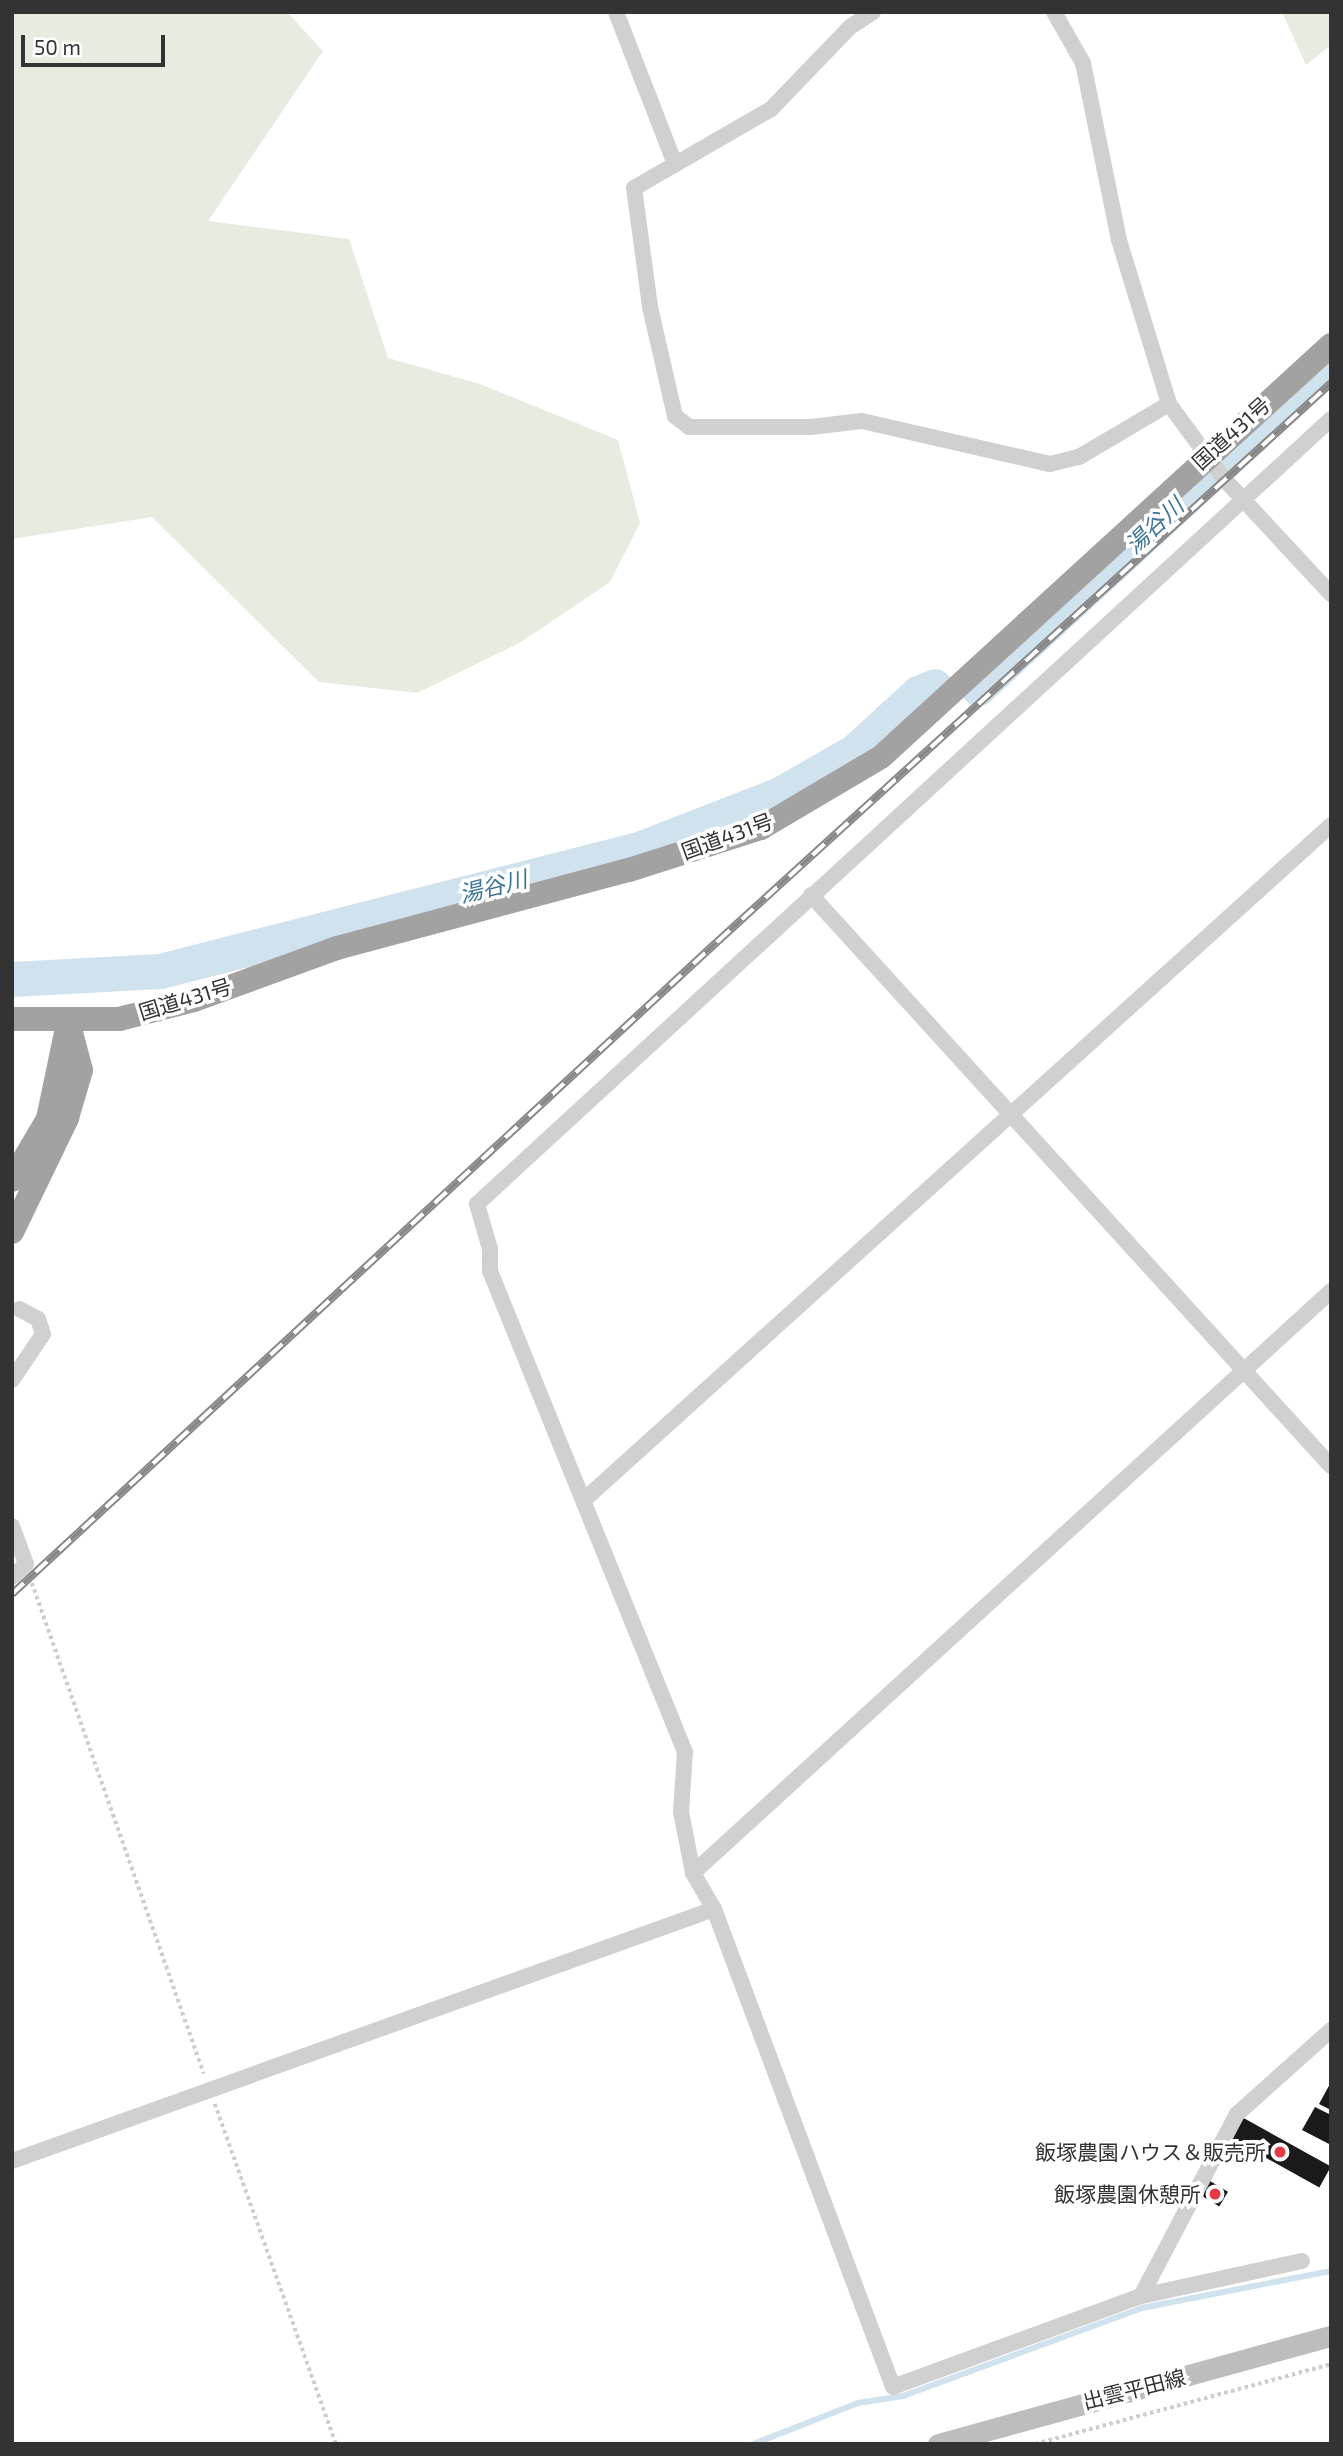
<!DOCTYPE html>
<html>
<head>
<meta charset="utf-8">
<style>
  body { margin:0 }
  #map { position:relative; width:1343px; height:2456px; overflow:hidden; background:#fff; font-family:"Exo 2","Noto Sans JP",sans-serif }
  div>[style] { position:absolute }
  .green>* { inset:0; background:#e6ecdf }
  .stream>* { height:6px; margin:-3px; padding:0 3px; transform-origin:3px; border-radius:3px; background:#cfe2ee }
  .river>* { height:35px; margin:-17.5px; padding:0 17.5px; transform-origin:17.5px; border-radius:17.5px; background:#cfe2ee }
  .building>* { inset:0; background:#1a1a1a; transform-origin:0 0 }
  .path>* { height:3.5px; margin-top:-1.75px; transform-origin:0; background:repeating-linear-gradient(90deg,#cdcdcd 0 3.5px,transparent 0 7px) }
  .minor>* { height:16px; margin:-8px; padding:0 8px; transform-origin:8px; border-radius:8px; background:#d0d0d0 }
  .secondary>* { height:21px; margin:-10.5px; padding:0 10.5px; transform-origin:10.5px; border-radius:10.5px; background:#bdbdbd }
  .trunk>* { height:24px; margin:-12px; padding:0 12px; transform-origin:12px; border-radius:12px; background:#a2a2a2 }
  .rail>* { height:8px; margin-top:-4px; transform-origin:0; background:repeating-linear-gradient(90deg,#fff 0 16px,#888 0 32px); box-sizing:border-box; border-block:2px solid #888 }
  .dots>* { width:19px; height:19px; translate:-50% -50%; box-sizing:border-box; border:4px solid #fff; border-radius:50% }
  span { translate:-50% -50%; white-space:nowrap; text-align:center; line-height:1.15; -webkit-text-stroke:7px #fff; paint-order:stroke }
  .street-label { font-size:21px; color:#333 }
  .poi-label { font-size:21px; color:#333 }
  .right { translate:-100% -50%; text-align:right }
  .water-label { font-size:23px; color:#3f7597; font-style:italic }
  .frame { position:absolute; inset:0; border:14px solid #333; pointer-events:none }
  .scale { position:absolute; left:21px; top:35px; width:144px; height:32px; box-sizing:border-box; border:4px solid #333; border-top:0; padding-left:9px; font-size:21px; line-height:24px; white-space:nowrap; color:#333; -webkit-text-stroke:5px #fff; paint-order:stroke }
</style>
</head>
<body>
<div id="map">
  <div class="green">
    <i style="clip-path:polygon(12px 12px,287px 12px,323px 51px,208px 221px,349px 239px,388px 358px,480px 384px,618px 440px,640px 523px,610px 582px,521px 642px,417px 693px,319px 682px,152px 517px,12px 539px)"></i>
    <i style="clip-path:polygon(1282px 12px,1331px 12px,1331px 45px,1306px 65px)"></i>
  </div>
  <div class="stream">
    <i style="left:753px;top:2444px;width:113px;rotate:-21.3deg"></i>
    <i style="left:858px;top:2403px;width:46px;rotate:-8.8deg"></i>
    <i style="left:903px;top:2396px;width:255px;rotate:-20.2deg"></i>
    <i style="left:1142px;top:2308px;width:193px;rotate:-11.1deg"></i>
  </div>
  <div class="river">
    <i style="left:978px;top:688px;width:480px;rotate:-42.6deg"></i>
    <i style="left:12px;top:979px;width:148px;rotate:-3.1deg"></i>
    <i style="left:160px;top:971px;width:496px;rotate:-14.3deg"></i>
    <i style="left:641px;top:848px;width:149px;rotate:-21.2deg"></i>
    <i style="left:780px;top:794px;width:86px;rotate:-29.8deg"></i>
    <i style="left:855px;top:751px;width:86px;rotate:-42.6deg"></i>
    <i style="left:918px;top:693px;width:18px;rotate:-22deg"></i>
  </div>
  <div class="building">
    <i style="clip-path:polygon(1331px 2082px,1331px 2110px,1319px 2104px)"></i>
    <i style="clip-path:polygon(1315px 2107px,1331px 2115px,1331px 2145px,1302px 2130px)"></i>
    <i style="left:1240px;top:2116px;width:104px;height:24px;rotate:29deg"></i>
    <i style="left:1210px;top:2181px;width:21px;height:17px;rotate:31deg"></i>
  </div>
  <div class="path">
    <i style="left:32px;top:1583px;width:520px;rotate:70.69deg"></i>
    <i style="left:215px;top:2104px;width:361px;rotate:70.4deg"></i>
    <i style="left:1035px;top:2444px;width:307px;rotate:-15.1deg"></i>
  </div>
  <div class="minor">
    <i style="left:616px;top:12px;width:163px;rotate:68.8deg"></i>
    <i style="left:873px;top:12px;width:27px;rotate:147deg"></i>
    <i style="left:850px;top:27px;width:114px;rotate:133.9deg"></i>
    <i style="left:771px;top:109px;width:158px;rotate:150deg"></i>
    <i style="left:634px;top:188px;width:120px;rotate:82.3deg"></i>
    <i style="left:650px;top:307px;width:112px;rotate:77.1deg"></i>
    <i style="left:675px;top:416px;width:18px;rotate:38deg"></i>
    <i style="left:689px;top:427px;width:122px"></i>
    <i style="left:811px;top:427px;width:51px;rotate:-6.7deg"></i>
    <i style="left:862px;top:421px;width:193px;rotate:12.9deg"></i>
    <i style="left:1050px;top:464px;width:30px;rotate:-14deg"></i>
    <i style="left:1079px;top:457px;width:104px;rotate:-30.5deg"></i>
    <i style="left:1054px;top:12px;width:59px;rotate:60.4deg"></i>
    <i style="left:1083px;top:63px;width:181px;rotate:78.5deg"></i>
    <i style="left:1119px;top:240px;width:171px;rotate:73deg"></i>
    <i style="left:1169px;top:404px;width:94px;rotate:53.6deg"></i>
    <i style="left:1225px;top:480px;width:156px;rotate:47.1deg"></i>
    <i style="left:811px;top:895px;width:772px;rotate:47.68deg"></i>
    <i style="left:12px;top:1380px;width:55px;rotate:-56deg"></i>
    <i style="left:43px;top:1334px;width:16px;rotate:-108deg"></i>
    <i style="left:38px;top:1319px;width:21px;rotate:-152deg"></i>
    <i style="left:584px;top:1500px;width:1007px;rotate:-42.1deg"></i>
    <i style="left:12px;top:1526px;width:40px;rotate:69.8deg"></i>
    <i style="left:26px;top:1564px;width:19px;rotate:137deg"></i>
    <i style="left:693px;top:1873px;width:864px;rotate:-42.37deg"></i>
    <i style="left:12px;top:2161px;width:746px;rotate:-19.75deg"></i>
    <i style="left:1302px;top:2261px;width:165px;rotate:167.7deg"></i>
    <i style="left:1141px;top:2296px;width:264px;rotate:159.9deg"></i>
    <i style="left:893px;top:2387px;width:510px;rotate:-110.53deg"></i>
    <i style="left:714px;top:1909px;width:42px;rotate:-120.3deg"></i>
    <i style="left:693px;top:1873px;width:62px;rotate:-101.1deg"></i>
    <i style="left:681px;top:1812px;width:60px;rotate:-86.2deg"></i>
    <i style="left:685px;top:1752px;width:519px;rotate:-112.07deg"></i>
    <i style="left:490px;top:1271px;width:22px;rotate:-90deg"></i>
    <i style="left:490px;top:1249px;width:47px;rotate:-106.1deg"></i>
    <i style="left:477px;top:1204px;width:1160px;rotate:-42.59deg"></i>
    <i style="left:1141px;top:2296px;width:206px;rotate:-62.2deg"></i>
    <i style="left:1237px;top:2114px;width:126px;rotate:-41.8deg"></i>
  </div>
  <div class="secondary">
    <i style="left:938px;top:2444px;width:408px;rotate:-15.4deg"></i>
  </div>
  <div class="trunk">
    <i style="left:12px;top:1019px;width:107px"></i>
    <i style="left:119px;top:1019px;width:77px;rotate:-14.2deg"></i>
    <i style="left:194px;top:1000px;width:152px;rotate:-20deg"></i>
    <i style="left:337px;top:948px;width:302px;rotate:-15deg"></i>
    <i style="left:629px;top:870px;width:139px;rotate:-17.7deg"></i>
    <i style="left:761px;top:828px;width:139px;rotate:-30.6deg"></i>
    <i style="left:881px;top:757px;width:610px;rotate:-42.48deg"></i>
    <i style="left:12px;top:1180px;width:71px;rotate:-59.5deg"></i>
    <i style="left:48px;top:1119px;width:93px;rotate:-78.2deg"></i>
    <i style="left:12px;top:1232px;width:127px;rotate:-64.2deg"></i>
    <i style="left:67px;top:1118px;width:50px;rotate:-73.7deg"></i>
    <i style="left:81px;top:1070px;width:51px;rotate:-104.9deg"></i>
  </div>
  <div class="rail">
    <i style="left:12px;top:1594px;width:962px;rotate:-42.77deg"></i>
    <i style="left:718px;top:941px;width:829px;rotate:-42.31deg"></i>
  </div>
  <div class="dots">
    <i style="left:1280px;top:2152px;background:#e63946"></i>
    <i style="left:1215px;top:2194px;background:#e63946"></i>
  </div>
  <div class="street-label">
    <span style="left:1231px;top:433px;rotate:-42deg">国道431号</span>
    <span style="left:727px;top:836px;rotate:-20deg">国道431号</span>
    <span style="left:185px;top:999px;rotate:-17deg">国道431号</span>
    <span style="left:1134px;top:2389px;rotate:-14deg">出雲平田線</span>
  </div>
  <div class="poi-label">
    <span class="right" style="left:1266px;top:2152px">飯塚農園ハウス＆販売所</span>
    <span class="right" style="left:1201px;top:2194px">飯塚農園休憩所</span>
  </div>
  <div class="water-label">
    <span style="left:1154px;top:525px;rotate:-43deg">湯谷川</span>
    <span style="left:493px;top:886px;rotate:-14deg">湯谷川</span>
  </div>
  <div class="frame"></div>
  <div class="scale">50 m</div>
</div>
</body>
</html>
